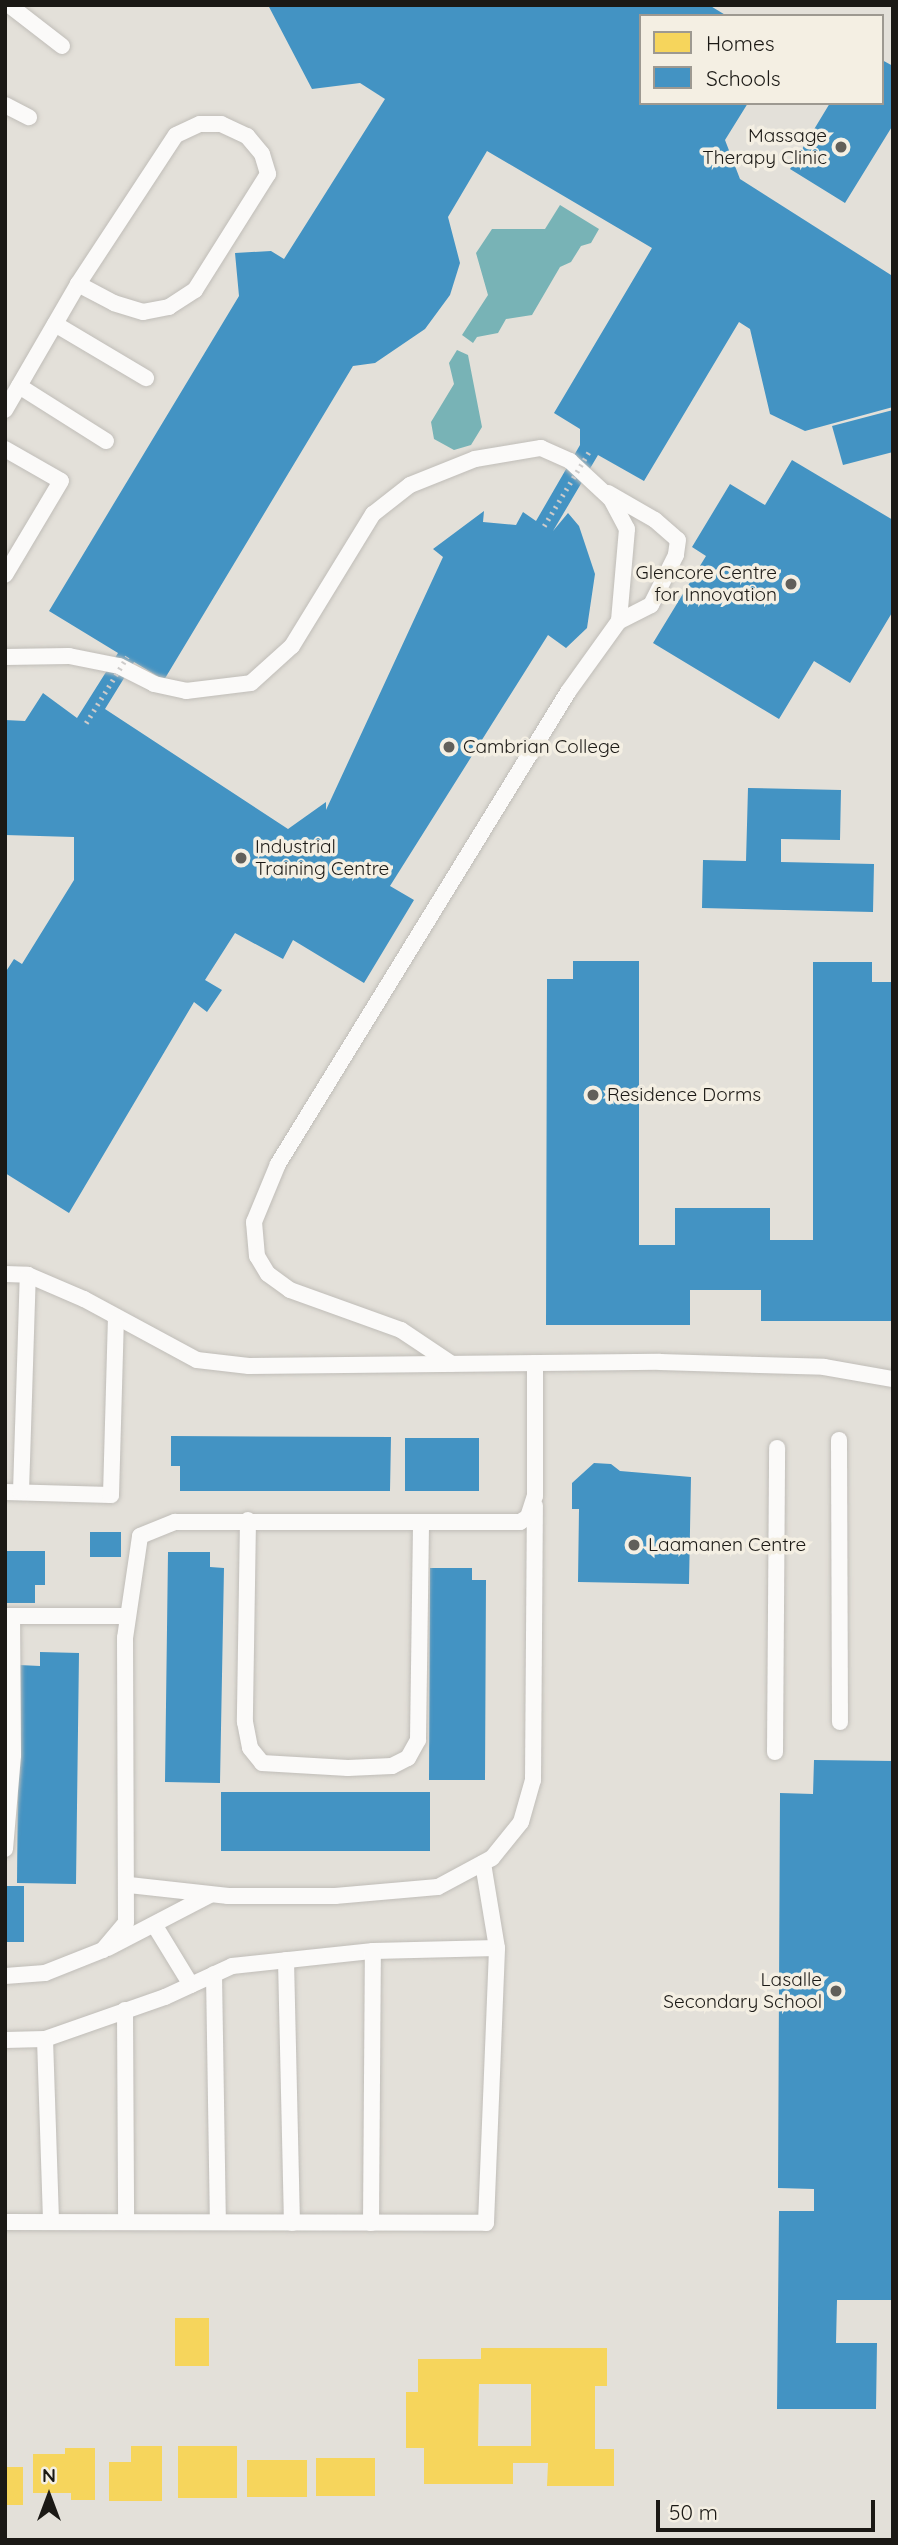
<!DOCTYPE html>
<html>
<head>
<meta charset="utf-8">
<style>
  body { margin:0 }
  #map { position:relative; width:898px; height:2545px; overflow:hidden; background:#e3e0d9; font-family:Quicksand,sans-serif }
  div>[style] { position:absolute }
  .water>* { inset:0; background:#78b3b6 }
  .homes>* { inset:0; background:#f6d55c; transform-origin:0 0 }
  .schools>* { inset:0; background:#4393c3; transform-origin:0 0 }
  .roads { filter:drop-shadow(0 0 2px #c0bdb8) drop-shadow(0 0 2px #c0bdb8) }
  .service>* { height:16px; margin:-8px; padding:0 8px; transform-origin:8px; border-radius:8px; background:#fbfaf9 }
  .path-bridge>* { height:4.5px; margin-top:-2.25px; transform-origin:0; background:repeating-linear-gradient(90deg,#cecccb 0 2px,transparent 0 7px) }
  .dots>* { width:19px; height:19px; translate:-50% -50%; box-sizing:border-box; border:4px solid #f4efe3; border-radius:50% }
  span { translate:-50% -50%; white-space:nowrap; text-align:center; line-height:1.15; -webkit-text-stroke:7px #f4efe3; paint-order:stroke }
  .poi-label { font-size:19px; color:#1b1915 }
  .right { translate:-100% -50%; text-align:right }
  .left { translate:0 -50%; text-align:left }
  .frame { position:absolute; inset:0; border:7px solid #1b1915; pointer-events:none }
  .legend { position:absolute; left:639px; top:14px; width:245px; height:91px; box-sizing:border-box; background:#f4efe3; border:2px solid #9d9991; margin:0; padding:9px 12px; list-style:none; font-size:21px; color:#1b1915 }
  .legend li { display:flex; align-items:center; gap:14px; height:35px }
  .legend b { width:35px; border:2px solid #9d9991 }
  .north { position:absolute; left:14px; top:2461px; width:70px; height:70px; -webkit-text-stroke:5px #f4efe3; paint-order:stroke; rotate:0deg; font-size:19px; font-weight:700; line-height:28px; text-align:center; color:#1b1915 }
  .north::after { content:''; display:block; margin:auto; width:24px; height:32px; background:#1b1915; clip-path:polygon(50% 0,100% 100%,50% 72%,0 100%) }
  .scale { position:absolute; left:656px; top:2500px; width:219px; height:32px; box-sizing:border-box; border:4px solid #1b1915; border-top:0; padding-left:9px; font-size:21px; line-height:24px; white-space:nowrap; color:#1b1915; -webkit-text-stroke:5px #f4efe3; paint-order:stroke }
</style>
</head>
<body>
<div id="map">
  <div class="water">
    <i style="clip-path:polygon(560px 205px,599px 229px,591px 243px,581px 246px,571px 262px,560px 267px,532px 315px,506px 319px,498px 333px,477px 337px,473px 343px,462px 335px,488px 295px,476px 253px,492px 229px,545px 229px)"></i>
    <i style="clip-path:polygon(457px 350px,468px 355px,482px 427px,471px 445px,454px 450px,434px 439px,431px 422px,454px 384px,449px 363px)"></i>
  </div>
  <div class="homes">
    <i style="left:175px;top:2318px;width:34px;height:48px"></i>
    <i style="clip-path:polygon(evenodd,481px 2348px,607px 2348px,607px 2386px,595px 2386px,595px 2449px,614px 2449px,614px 2486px,547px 2486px,548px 2463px,513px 2463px,513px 2484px,424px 2484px,424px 2448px,406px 2448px,406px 2392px,418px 2392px,418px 2359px,481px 2359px,481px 2348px,479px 2384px,531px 2384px,531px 2446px,478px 2446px,479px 2384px)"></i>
    <i style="clip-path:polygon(131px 2446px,162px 2446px,162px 2501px,109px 2501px,109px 2462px,131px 2462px)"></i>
    <i style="left:178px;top:2446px;width:59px;height:52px"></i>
    <i style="clip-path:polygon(65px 2448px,95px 2448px,95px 2500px,71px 2500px,71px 2493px,33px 2493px,33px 2454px,65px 2454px)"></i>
    <i style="left:316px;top:2458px;width:59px;height:38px"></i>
    <i style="left:247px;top:2460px;width:60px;height:37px"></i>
    <i style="left:5px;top:2467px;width:18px;height:38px"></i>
  </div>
  <div class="schools">
    <i style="clip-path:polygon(evenodd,268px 5px,709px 5px,727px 16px,641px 16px,641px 103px,748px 103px,725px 140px,740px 179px,891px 275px,893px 407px,805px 431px,770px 414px,750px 329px,739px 322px,644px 481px,598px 455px,553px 531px,568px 513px,579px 526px,595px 574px,587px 628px,566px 648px,548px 635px,390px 886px,414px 900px,364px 983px,293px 940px,283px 959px,235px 933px,205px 980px,222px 990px,207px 1012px,194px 1002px,69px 1213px,5px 1173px,5px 973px,14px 959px,22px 964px,74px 880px,74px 837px,5px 835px,5px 720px,25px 721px,43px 693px,77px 718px,118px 653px,49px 611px,239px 296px,235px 253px,271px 251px,284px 259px,385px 99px,360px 83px,312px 89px,268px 5px,487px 151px,652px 248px,554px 413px,580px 429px,580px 445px,536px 521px,523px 512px,516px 525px,483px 522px,484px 511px,433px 549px,443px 557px,326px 810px,326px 802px,288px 829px,105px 709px,134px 662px,164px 680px,353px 366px,375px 363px,425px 329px,450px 295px,460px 263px,448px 217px,487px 151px)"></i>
    <i style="clip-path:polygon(882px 60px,893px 66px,893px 125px,845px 203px,790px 169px,830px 103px,882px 103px)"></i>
    <i style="clip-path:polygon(893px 410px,893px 452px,843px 465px,832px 426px)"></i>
    <i style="clip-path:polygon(792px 460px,893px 520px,893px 611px,850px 683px,814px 661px,779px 719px,653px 643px,706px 556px,692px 547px,730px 484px,765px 505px)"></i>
    <i style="clip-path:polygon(748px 788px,841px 790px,840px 840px,781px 839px,781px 862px,874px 864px,873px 912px,702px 908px,703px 860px,746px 861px)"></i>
    <i style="clip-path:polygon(573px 961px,639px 961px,639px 1245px,675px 1245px,675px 1208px,770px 1208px,770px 1240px,813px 1240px,813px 962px,872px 962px,872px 982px,893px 982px,893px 1321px,761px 1321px,761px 1290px,690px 1290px,690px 1325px,546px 1325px,547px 979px,573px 979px)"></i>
    <i style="clip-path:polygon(171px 1436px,391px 1437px,390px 1491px,180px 1491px,180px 1466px,171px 1466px)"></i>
    <i style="left:405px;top:1438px;width:74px;height:53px"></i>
    <i style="clip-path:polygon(594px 1463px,611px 1464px,620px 1471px,691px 1477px,689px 1584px,578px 1582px,579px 1509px,572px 1509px,572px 1483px)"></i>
    <i style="left:121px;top:1532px;width:25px;height:31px;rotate:90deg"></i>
    <i style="clip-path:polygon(5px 1551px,45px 1551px,45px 1585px,35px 1585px,35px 1603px,5px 1603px)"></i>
    <i style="clip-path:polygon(168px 1552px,210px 1552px,210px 1567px,224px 1568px,220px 1783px,165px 1782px)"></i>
    <i style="clip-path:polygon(430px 1568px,472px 1568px,472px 1580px,486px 1580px,485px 1780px,429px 1780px)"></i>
    <i style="clip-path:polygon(40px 1652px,79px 1653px,76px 1884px,17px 1883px,19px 1665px,40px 1666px)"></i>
    <i style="clip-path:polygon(814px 1760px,893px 1761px,893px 2300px,837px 2300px,836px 2343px,877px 2343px,876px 2409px,777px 2409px,779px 2211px,814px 2211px,814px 2189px,778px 2188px,780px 1793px,813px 1794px)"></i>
    <i style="left:430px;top:1792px;width:59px;height:209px;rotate:90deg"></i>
    <i style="left:5px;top:1886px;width:19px;height:56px"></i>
  </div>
  <div class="roads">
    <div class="service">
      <i style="left:9px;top:5px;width:67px;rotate:37.7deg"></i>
      <i style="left:5px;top:105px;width:27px;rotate:27deg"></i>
      <i style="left:55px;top:324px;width:106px;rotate:30.7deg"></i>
      <i style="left:19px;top:386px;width:103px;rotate:32.3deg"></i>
      <i style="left:5px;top:410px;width:146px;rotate:-59.9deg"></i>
      <i style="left:78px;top:284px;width:178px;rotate:-56.7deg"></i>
      <i style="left:176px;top:135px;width:26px;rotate:-25deg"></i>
      <i style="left:200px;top:124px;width:21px"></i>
      <i style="left:221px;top:124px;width:29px;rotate:25deg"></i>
      <i style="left:247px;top:136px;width:23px;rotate:50deg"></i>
      <i style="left:262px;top:154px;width:21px;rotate:73deg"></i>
      <i style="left:268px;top:174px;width:137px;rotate:122.2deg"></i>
      <i style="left:195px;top:290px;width:31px;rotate:147deg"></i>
      <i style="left:169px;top:307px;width:26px;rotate:169deg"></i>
      <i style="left:143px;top:312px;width:30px;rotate:-163deg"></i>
      <i style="left:114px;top:303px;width:41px;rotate:-152.2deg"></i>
      <i style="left:5px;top:449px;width:64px;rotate:29.7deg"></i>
      <i style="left:61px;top:481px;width:109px;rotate:120.8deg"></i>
      <i style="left:608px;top:493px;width:54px;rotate:29.9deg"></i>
      <i style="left:655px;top:520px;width:30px;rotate:41deg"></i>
      <i style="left:678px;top:540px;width:15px;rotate:98deg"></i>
      <i style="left:676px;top:555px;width:56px;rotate:116.6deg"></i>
      <i style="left:651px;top:605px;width:36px;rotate:153deg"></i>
      <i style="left:5px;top:657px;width:64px;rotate:-0.9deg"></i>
      <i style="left:69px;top:656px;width:51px;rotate:11.3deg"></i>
      <i style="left:119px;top:666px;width:39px;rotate:27deg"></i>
      <i style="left:154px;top:684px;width:33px;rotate:12deg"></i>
      <i style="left:186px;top:691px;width:65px;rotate:-7deg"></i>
      <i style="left:251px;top:683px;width:55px;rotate:-42.1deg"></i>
      <i style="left:292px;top:646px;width:155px;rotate:-58.5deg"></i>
      <i style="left:373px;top:514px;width:47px;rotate:-38.1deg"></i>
      <i style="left:410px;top:485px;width:70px;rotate:-21.8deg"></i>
      <i style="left:475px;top:459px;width:67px;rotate:-9.5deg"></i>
      <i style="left:541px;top:448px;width:32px;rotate:24deg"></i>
      <i style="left:570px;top:461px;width:56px;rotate:42.8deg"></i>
      <i style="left:611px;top:499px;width:34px;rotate:62deg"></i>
      <i style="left:627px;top:529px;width:92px;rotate:95deg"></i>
      <i style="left:619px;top:621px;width:87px;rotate:125.7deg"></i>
      <i style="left:568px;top:692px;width:554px;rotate:121.57deg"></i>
      <i style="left:278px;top:1164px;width:63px;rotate:112.5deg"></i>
      <i style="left:254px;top:1222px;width:34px;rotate:85deg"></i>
      <i style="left:257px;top:1256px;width:21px;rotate:59deg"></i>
      <i style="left:268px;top:1274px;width:27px;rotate:36deg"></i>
      <i style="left:290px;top:1290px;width:118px;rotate:19.8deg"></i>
      <i style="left:401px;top:1330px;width:61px;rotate:33.7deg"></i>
      <i style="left:5px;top:1274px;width:23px;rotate:2deg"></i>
      <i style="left:28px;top:1275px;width:61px;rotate:23.2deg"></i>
      <i style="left:84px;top:1299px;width:128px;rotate:28.4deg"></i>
      <i style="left:197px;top:1360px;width:52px;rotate:6.6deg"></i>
      <i style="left:249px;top:1366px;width:411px;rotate:-0.6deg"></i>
      <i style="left:660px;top:1362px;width:164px;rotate:1.7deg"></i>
      <i style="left:824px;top:1367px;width:70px;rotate:9.9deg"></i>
      <i style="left:839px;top:1440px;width:282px;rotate:89.8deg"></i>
      <i style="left:5px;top:1492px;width:106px;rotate:1.6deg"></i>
      <i style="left:111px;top:1495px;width:178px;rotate:-88.4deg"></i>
      <i style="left:21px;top:1492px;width:217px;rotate:-88.2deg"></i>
      <i style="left:248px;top:1520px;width:202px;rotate:90.9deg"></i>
      <i style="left:245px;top:1722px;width:26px;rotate:79deg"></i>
      <i style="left:250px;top:1748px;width:19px;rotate:51deg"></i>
      <i style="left:262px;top:1763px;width:86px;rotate:3.3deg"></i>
      <i style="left:348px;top:1768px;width:44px;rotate:-2.6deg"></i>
      <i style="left:392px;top:1766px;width:18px;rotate:-27deg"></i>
      <i style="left:408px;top:1758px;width:21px;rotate:-61deg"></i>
      <i style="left:418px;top:1740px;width:216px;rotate:-89.2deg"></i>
      <i style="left:5px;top:1616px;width:122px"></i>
      <i style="left:775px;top:1752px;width:304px;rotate:-89.6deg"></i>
      <i style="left:5px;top:1849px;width:94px;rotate:-85.1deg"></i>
      <i style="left:13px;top:1755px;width:139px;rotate:-90.4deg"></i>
      <i style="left:129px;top:1885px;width:100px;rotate:6.3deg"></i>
      <i style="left:228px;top:1896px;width:107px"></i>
      <i style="left:335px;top:1896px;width:103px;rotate:-5deg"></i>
      <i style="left:438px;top:1887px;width:61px;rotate:-28.2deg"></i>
      <i style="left:492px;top:1858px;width:46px;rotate:-51.1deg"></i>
      <i style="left:521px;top:1822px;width:44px;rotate:-74.1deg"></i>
      <i style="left:533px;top:1780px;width:274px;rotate:-89.6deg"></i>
      <i style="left:155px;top:1926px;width:69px;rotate:58.6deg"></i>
      <i style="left:108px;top:1948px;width:115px;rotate:-27.5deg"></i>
      <i style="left:286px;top:1960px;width:263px;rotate:88.7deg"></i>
      <i style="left:214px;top:1974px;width:248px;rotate:89.1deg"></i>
      <i style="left:5px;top:1976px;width:40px;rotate:-4.3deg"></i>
      <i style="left:45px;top:1973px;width:62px;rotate:-21.6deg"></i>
      <i style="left:103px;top:1950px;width:35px;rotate:-50deg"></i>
      <i style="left:126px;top:1923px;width:285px;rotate:-90.2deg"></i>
      <i style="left:125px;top:1638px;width:103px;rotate:-81.6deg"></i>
      <i style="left:140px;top:1536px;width:38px;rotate:-22deg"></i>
      <i style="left:175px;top:1522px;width:345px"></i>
      <i style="left:520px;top:1522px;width:9px;rotate:-32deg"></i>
      <i style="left:528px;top:1517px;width:22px;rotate:-72deg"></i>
      <i style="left:535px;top:1496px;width:133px;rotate:-90deg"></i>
      <i style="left:125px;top:2010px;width:212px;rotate:89.7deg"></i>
      <i style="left:45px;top:2039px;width:183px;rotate:88.1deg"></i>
      <i style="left:5px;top:2040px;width:40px;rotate:-1.4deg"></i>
      <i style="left:45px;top:2039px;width:127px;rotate:-19.3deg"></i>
      <i style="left:165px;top:1997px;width:74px;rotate:-24.8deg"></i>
      <i style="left:232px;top:1966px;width:142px;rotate:-6.1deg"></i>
      <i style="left:373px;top:1951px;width:124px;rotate:-1.4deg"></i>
      <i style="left:5px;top:2222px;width:481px;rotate:0.1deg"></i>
      <i style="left:486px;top:2223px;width:275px;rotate:-87.7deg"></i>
      <i style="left:497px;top:1948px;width:86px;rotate:-99.4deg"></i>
      <i style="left:371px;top:2223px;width:272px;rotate:-89.6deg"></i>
    </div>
  </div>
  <div class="path-bridge">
    <i style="left:544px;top:526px;width:89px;rotate:-58.8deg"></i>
    <i style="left:86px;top:723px;width:78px;rotate:-58.2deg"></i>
  </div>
  <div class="dots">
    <i style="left:841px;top:147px;background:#615f5a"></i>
    <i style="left:791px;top:584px;background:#615f5a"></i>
    <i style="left:449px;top:747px;background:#615f5a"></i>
    <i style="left:241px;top:858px;background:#615f5a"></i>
    <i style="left:593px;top:1095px;background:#615f5a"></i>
    <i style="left:634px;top:1545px;background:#615f5a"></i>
    <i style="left:836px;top:1991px;background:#615f5a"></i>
  </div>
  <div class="poi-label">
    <span class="right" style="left:827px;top:147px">Massage<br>Therapy Clinic</span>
    <span class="right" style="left:777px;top:584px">Glencore Centre<br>for Innovation</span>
    <span class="left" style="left:463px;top:747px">Cambrian College</span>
    <span class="left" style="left:255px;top:858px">Industrial<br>Training Centre</span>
    <span class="left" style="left:607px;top:1095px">Residence Dorms</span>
    <span class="left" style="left:648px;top:1545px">Laamanen Centre</span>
    <span class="right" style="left:822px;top:1991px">Lasalle<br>Secondary School</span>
  </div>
  <div class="frame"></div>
  <ul class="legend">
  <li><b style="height:19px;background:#f6d55c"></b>Homes</li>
  <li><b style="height:19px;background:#4393c3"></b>Schools</li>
  </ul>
  <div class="north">N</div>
  <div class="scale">50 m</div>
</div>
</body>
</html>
